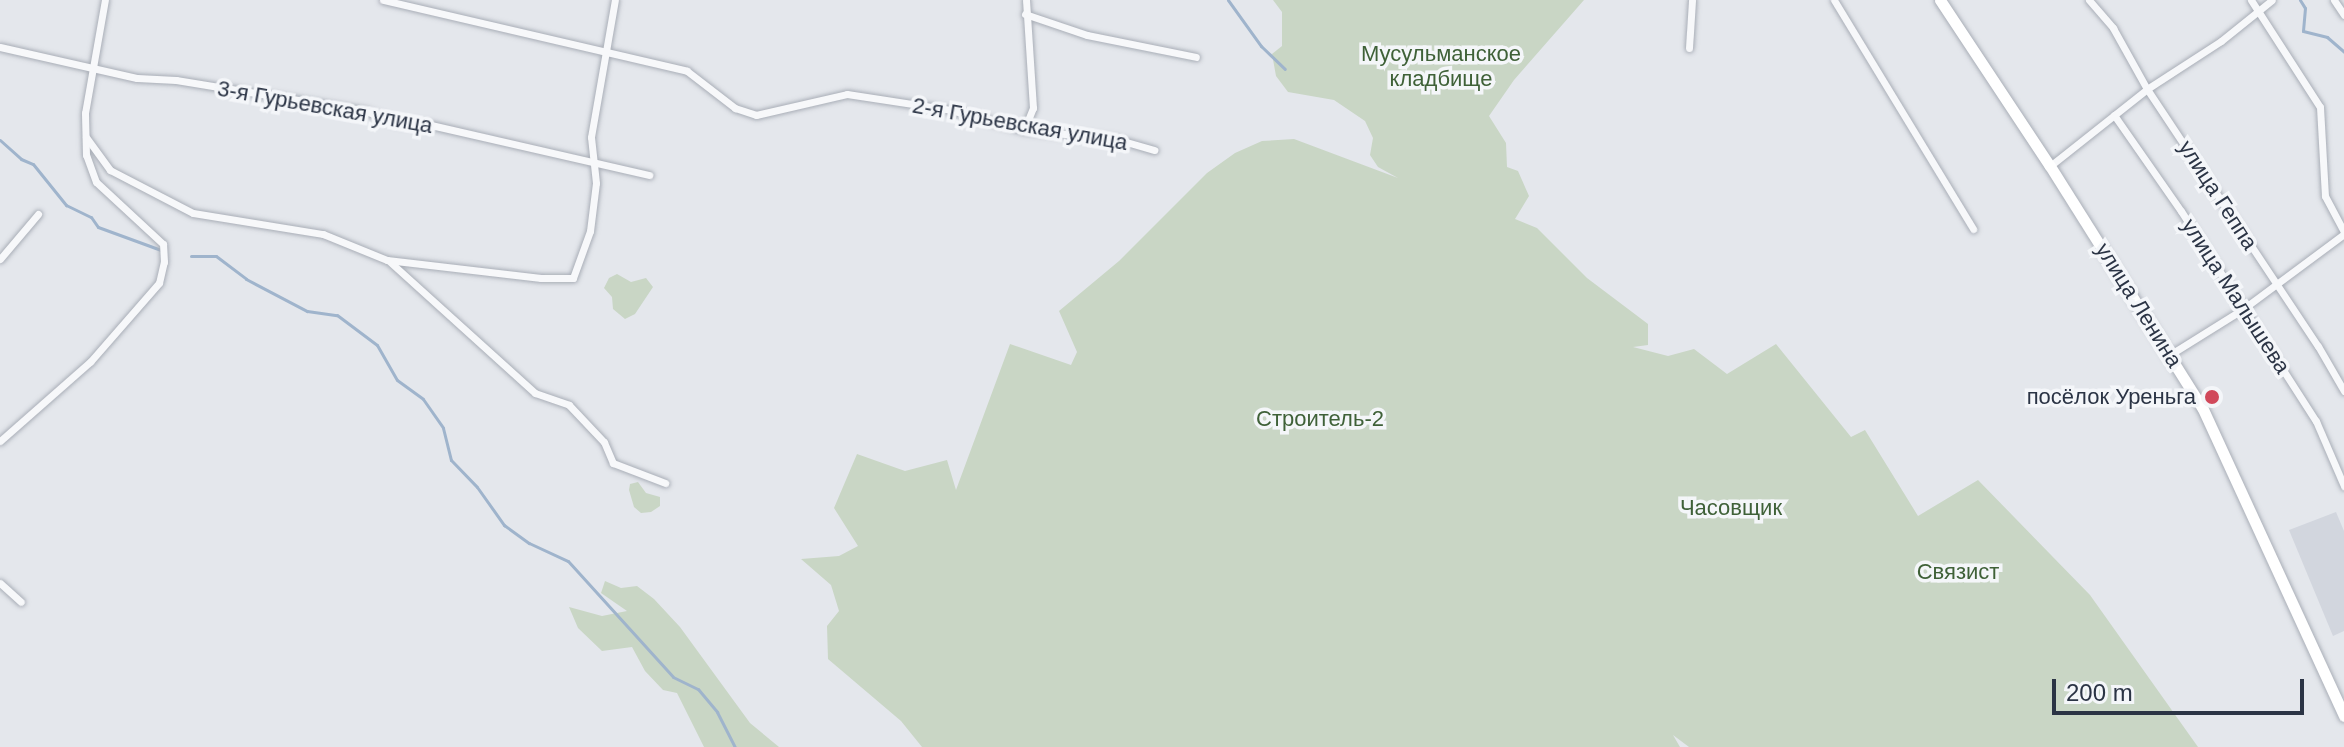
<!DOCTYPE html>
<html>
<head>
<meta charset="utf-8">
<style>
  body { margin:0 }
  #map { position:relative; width:2344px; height:747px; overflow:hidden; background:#e4e7ec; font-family:Arial,sans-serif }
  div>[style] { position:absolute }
  .built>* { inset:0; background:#d2d6de }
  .green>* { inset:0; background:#c9d6c5 }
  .stream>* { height:3px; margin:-1.5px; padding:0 1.5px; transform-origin:1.5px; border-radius:1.5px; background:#9fb4cc }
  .roads { filter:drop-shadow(0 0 2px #a9aeb7) drop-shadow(0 0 2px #a9aeb7) }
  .minor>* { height:7px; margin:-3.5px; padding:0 3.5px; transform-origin:3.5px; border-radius:3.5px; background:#f7f8fa }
  .primary>* { height:11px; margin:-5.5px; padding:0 5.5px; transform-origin:5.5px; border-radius:5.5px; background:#fff }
  .dots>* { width:22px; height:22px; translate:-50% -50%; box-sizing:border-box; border:4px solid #f4f6f9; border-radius:50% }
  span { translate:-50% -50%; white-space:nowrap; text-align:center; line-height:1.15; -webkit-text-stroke:7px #f4f6f9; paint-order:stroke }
  .park-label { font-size:22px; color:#3f6138 }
  .street-label { font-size:22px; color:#2b3445 }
  .poi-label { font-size:22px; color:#2b3445 }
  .right { translate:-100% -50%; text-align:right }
  .scale { position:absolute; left:2052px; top:679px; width:252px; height:36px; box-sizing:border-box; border:4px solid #2b3445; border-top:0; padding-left:10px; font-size:24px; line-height:28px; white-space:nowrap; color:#2b3445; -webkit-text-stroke:6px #f4f6f9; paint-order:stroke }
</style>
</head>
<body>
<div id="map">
  <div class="built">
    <i style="clip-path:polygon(2336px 512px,2344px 531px,2344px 631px,2333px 636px,2289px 530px)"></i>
  </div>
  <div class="green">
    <i style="clip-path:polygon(1273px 0,1584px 0,1514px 80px,1489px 116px,1506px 143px,1507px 167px,1518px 171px,1529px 196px,1515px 219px,1537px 228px,1587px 278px,1648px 324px,1648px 345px,1633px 347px,1668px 356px,1694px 349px,1727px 374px,1776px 344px,1851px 437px,1865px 430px,1918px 516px,1978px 480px,2090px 595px,2198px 747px,1689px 747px,1673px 735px,1680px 747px,922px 747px,901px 721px,828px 659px,827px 626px,839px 611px,831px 585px,801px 559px,839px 556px,858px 546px,834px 508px,857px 454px,905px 471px,947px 460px,956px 490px,1010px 344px,1071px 365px,1077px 352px,1059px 311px,1119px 261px,1207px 173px,1235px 153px,1262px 141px,1294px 139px,1398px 178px,1378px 167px,1370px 155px,1373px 138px,1365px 121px,1334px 100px,1288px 92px,1276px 76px,1272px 54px,1282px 46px,1282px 12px)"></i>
    <i style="clip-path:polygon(617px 274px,631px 282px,646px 278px,653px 287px,635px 314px,625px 319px,613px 309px,612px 297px,604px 288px,609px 278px)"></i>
    <i style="clip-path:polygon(638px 482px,646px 493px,660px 497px,660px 506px,651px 512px,641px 513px,634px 507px,629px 490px,630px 484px)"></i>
    <i style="clip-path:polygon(605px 581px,621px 588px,637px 586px,654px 599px,680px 627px,750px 723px,779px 747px,704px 747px,677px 693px,663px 690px,645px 671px,632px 647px,602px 651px,578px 628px,569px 607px,602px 616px,627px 611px,601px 593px)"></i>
  </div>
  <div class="stream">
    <i style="left:1228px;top:0;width:57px;rotate:54.3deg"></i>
    <i style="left:1261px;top:46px;width:33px;rotate:44deg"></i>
    <i style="left:2300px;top:0;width:9px;rotate:58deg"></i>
    <i style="left:2305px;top:8px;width:23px;rotate:95deg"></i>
    <i style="left:2303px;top:31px;width:25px;rotate:14deg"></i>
    <i style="left:2327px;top:37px;width:23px;rotate:41deg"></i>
    <i style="left:0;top:140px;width:28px;rotate:42deg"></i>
    <i style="left:21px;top:159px;width:13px;rotate:23deg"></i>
    <i style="left:33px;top:164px;width:53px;rotate:51.2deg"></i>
    <i style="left:66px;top:205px;width:28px;rotate:26deg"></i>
    <i style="left:91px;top:217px;width:12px;rotate:55deg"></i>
    <i style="left:98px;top:227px;width:67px;rotate:20.1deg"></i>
    <i style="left:191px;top:256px;width:25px"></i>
    <i style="left:216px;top:256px;width:38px;rotate:37deg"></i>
    <i style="left:246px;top:279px;width:69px;rotate:27.7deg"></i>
    <i style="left:307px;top:311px;width:30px;rotate:8deg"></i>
    <i style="left:337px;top:315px;width:50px;rotate:36.9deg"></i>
    <i style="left:377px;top:345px;width:40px;rotate:60.3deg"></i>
    <i style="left:397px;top:380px;width:32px;rotate:36deg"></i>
    <i style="left:423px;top:399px;width:35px;rotate:55deg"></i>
    <i style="left:443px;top:428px;width:33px;rotate:76deg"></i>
    <i style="left:451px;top:460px;width:37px;rotate:46deg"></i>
    <i style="left:477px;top:487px;width:47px;rotate:54.6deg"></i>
    <i style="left:504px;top:525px;width:31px;rotate:36deg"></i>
    <i style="left:529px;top:543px;width:43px;rotate:24.8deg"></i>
    <i style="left:568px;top:561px;width:156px;rotate:47.8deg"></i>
    <i style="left:673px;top:677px;width:28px;rotate:26deg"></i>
    <i style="left:698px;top:689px;width:30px;rotate:50deg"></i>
    <i style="left:717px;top:712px;width:39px;rotate:63deg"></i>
  </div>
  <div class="roads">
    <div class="minor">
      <i style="left:383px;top:0;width:312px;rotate:13.1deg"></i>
      <i style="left:687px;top:71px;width:61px;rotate:37.6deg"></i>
      <i style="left:735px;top:108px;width:22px;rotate:18deg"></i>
      <i style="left:756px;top:115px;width:93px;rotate:-13deg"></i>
      <i style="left:847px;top:94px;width:105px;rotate:8.7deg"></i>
      <i style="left:951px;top:110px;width:76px;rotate:15.3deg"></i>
      <i style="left:1024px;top:130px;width:92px;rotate:5.6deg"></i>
      <i style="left:1116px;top:139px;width:40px;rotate:16deg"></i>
      <i style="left:1834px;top:0;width:268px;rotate:58.7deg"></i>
      <i style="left:2089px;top:0;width:37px;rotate:49deg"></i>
      <i style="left:2113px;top:28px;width:70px;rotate:60.9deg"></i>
      <i style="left:2147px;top:89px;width:309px;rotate:56.4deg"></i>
      <i style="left:2318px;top:346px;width:52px;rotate:60deg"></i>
      <i style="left:2251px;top:0;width:127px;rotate:57.2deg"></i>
      <i style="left:2320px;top:107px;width:89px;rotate:86.8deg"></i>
      <i style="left:2325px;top:196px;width:40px;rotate:62deg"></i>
      <i style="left:2334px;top:0;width:18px;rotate:56deg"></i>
      <i style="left:1025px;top:14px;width:65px;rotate:18.7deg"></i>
      <i style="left:1087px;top:35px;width:111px;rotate:11.4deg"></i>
      <i style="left:0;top:47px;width:140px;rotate:12.8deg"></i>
      <i style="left:137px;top:78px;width:39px;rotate:3deg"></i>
      <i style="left:176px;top:80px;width:192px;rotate:9.3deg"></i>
      <i style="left:365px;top:111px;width:34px;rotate:19deg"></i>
      <i style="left:397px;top:122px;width:34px;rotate:5deg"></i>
      <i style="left:431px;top:125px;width:224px;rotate:12.9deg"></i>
      <i style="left:1689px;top:48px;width:48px;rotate:-86.4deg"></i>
      <i style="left:2114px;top:115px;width:117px;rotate:55.1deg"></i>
      <i style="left:2181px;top:211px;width:250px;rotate:57.3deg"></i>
      <i style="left:2316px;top:421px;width:71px;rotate:66.7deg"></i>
      <i style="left:1024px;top:130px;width:24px;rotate:-68deg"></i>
      <i style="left:1033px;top:108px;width:108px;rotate:-93.7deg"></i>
      <i style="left:86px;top:137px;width:41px;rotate:54deg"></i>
      <i style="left:110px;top:170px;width:93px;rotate:27.4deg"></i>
      <i style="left:193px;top:213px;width:132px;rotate:9.2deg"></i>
      <i style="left:323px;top:234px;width:69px;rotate:22.1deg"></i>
      <i style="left:387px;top:260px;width:155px;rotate:6.7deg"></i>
      <i style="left:541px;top:278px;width:32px"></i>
      <i style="left:573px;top:278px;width:50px;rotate:-70.1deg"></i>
      <i style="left:590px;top:231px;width:48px;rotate:-82.9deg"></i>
      <i style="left:596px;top:183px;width:46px;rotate:-96.2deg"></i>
      <i style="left:591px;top:137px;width:139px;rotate:-80.1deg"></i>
      <i style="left:2050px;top:166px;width:124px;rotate:-38.4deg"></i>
      <i style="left:2147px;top:89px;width:88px;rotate:-33deg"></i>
      <i style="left:2221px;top:41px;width:65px;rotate:-38.8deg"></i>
      <i style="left:0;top:259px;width:59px;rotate:-49.8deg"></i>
      <i style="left:389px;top:261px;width:197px;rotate:42.1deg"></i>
      <i style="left:535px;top:393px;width:36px;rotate:19deg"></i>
      <i style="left:569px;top:405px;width:51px;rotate:46.6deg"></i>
      <i style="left:604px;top:442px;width:23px;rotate:67deg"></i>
      <i style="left:613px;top:463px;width:56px;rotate:21deg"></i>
      <i style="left:2171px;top:354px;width:85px;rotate:-32deg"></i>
      <i style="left:2243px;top:309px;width:126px;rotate:-36.6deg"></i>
      <i style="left:0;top:441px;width:120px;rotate:-41.3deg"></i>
      <i style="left:90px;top:362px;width:105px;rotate:-48.9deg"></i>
      <i style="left:159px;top:283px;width:22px;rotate:-77deg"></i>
      <i style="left:164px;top:262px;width:18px;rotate:-93deg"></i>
      <i style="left:163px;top:244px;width:91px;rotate:-137.2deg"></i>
      <i style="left:96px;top:182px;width:29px;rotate:-110deg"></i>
      <i style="left:86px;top:155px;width:42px;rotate:-91.4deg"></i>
      <i style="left:85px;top:113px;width:115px;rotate:-80deg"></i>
      <i style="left:0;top:583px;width:28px;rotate:42deg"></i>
    </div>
    <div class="primary">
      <i style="left:1940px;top:0;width:199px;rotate:56.5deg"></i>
      <i style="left:2050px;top:166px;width:285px;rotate:57.8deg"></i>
      <i style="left:2202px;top:407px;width:340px;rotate:65.3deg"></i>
    </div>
  </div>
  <div class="dots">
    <i style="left:2212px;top:397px;background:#d1495b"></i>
  </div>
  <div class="park-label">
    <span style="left:1441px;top:66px">Мусульманское<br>кладбище</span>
    <span style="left:1320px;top:419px">Строитель-2</span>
    <span style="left:1731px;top:508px">Часовщик</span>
    <span style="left:1958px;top:572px">Связист</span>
  </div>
  <div class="street-label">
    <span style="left:325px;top:107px;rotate:10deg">3-я Гурьевская улица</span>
    <span style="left:1020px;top:124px;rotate:10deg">2-я Гурьевская улица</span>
    <span style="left:2218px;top:195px;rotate:57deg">улица Геппа</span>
    <span style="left:2236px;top:296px;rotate:57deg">улица Малышева</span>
    <span style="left:2139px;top:305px;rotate:58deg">улица Ленина</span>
  </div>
  <div class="poi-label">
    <span class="right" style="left:2196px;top:397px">посёлок Уреньга</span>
  </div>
  <div class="scale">200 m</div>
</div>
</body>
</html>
